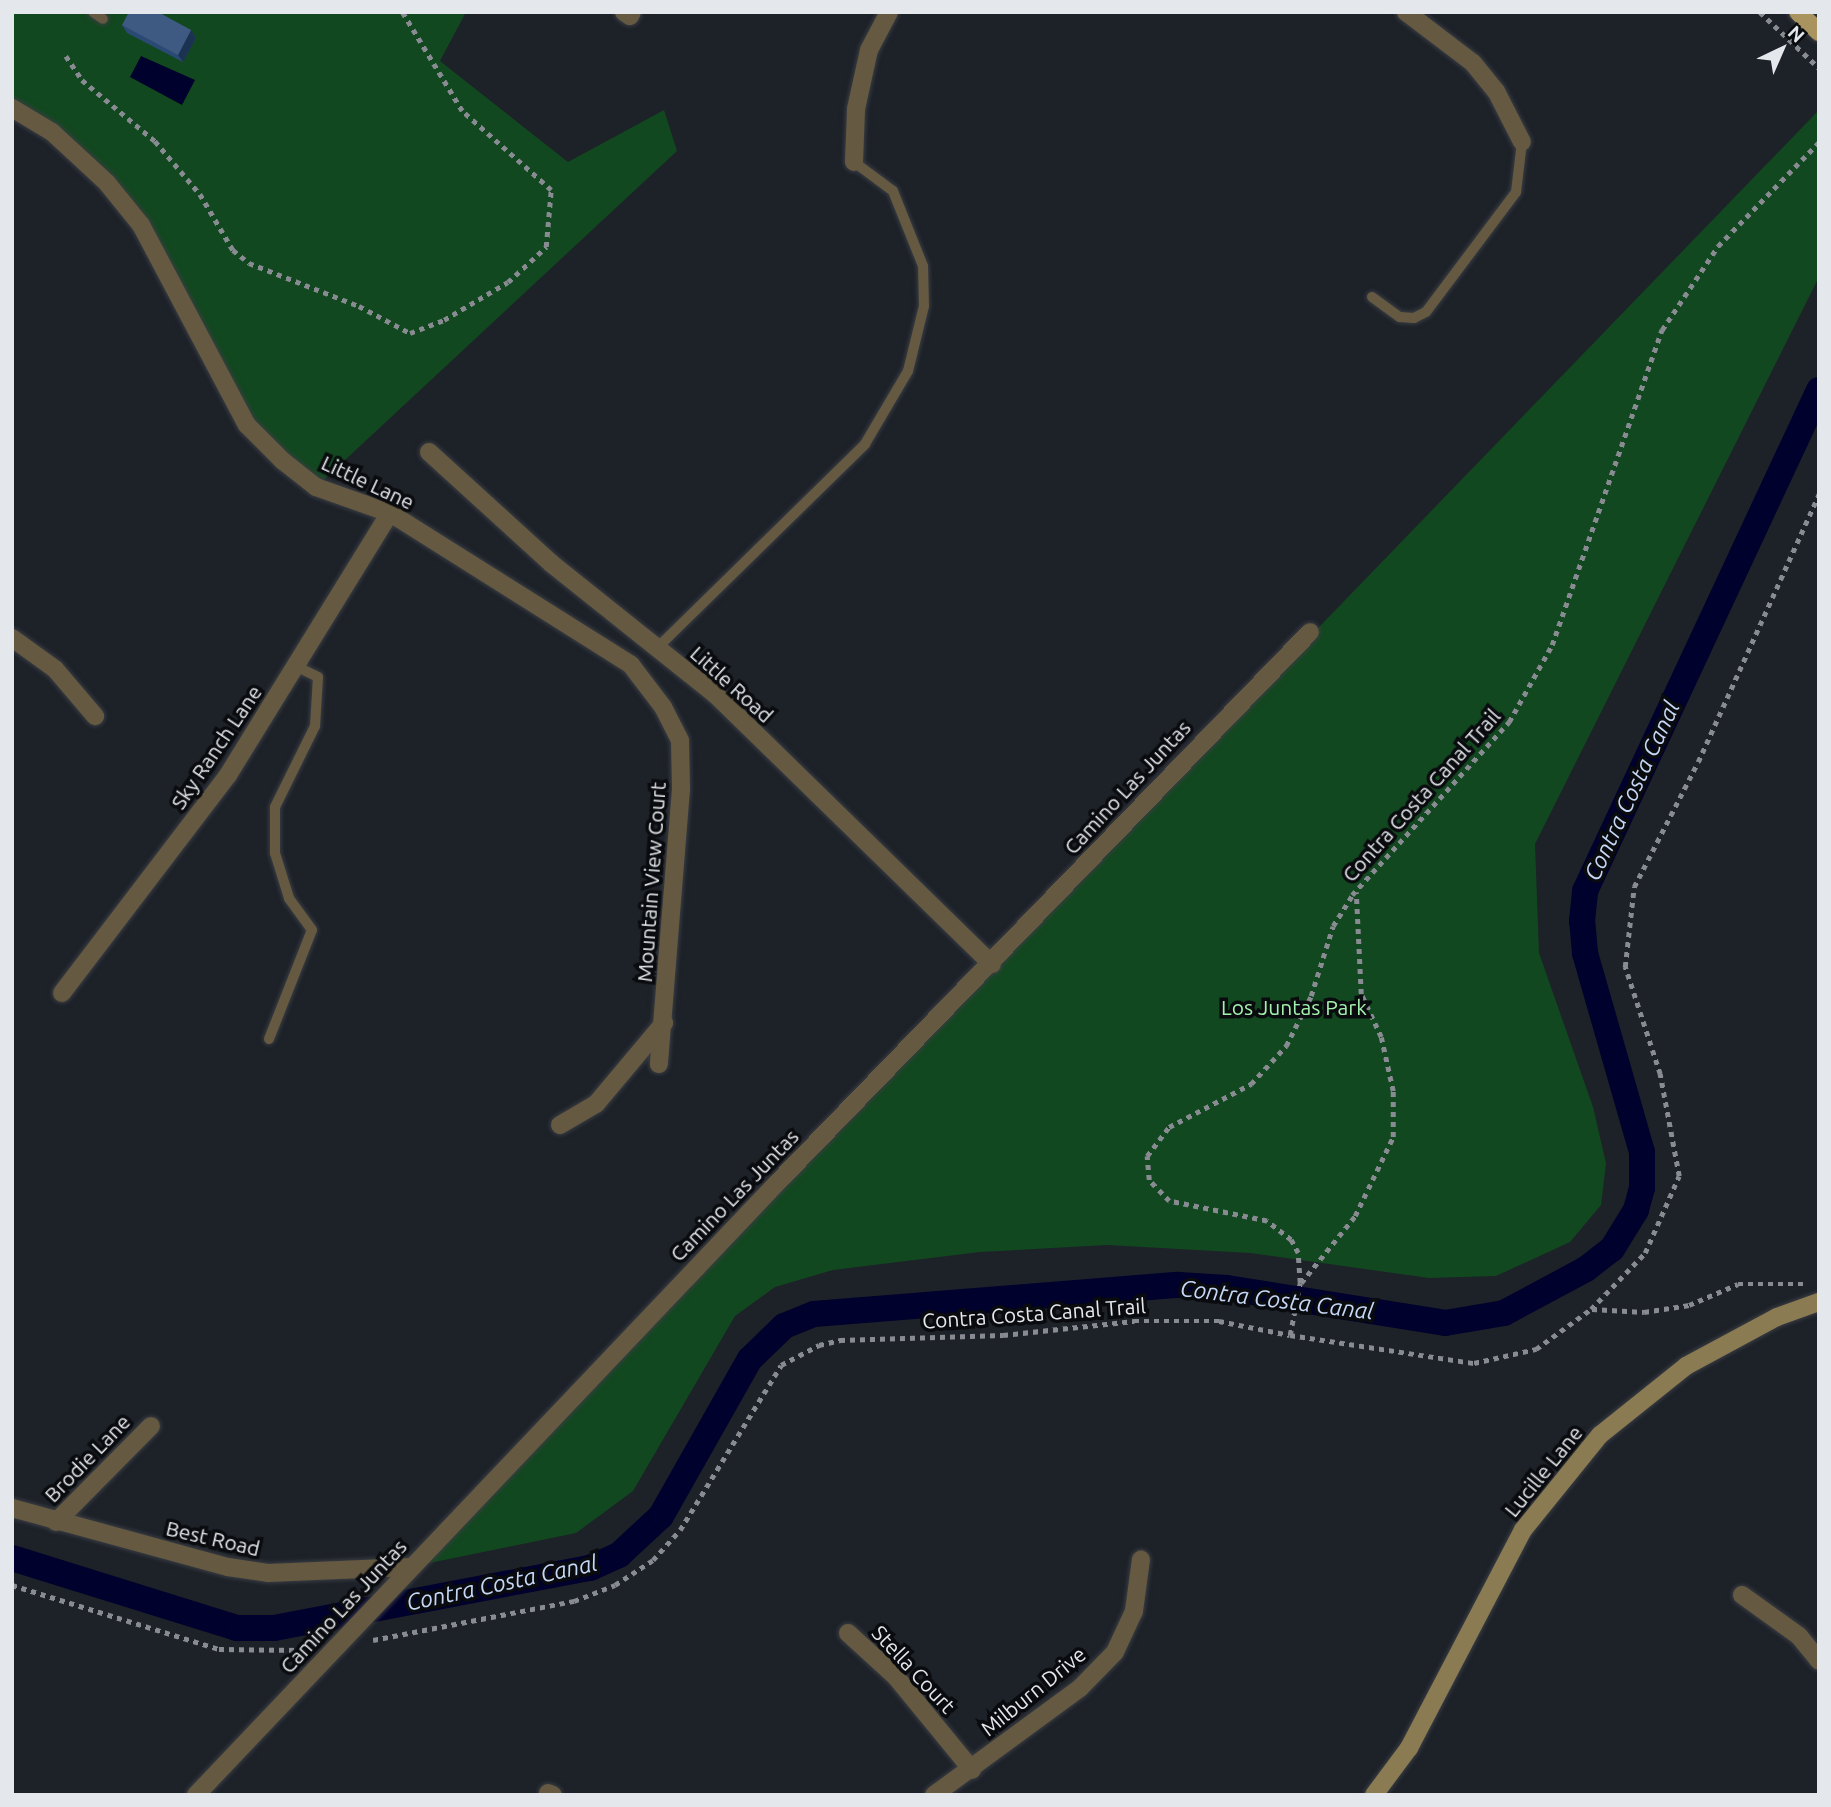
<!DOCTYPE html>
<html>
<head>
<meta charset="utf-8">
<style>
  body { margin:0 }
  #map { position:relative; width:1831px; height:1807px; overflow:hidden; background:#1d2128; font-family:Ubuntu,sans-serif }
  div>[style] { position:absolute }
  .green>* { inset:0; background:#12481f }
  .water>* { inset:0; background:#00012c }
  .canal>* { height:26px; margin:-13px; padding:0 13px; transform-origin:13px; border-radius:13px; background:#00012c }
  .path>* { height:4.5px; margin-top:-2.25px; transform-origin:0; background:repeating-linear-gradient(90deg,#888b91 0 5px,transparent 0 10px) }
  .roads { filter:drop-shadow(0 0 2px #393d43) drop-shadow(0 0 2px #393d43) }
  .lane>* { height:10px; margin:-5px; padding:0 5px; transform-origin:5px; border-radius:5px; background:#655a41 }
  .street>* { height:18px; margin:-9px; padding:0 9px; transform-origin:9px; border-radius:9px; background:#655a41 }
  .secondary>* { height:18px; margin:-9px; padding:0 9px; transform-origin:9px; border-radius:9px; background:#8b7b52 }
  .primary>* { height:18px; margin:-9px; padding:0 9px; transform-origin:9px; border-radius:9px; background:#a9935e }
  .wall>* { inset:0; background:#2a4975 }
  .shaded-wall>* { inset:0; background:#1c3251 }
  .building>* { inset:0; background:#3e5a82 }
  span { translate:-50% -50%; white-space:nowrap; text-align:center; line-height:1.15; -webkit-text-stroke:7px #090b0e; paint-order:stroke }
  .street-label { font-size:21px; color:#e4e7eb }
  .park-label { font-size:21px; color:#a3f1ae }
  .water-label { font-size:23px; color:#c6d7f6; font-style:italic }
  .frame { position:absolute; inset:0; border:14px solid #e4e7eb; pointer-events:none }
  .north { position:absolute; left:1747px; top:14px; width:70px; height:70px; -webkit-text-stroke:5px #090b0e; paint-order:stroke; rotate:44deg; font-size:19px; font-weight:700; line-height:28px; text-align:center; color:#e4e7eb }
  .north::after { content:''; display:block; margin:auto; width:24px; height:32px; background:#e4e7eb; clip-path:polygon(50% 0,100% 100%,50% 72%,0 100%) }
</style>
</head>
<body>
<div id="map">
  <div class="green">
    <i style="clip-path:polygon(12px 12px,466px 12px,440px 61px,568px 162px,664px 110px,677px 151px,316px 487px,247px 425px,106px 183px,12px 108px)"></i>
    <i style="clip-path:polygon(1819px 110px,1819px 277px,1535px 844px,1539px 953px,1593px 1107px,1606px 1163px,1601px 1205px,1570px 1242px,1496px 1276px,1429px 1278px,1250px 1253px,1107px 1245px,980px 1252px,833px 1270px,775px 1287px,735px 1316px,633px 1491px,576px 1533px,410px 1567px)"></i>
  </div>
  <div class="water">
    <i style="clip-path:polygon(141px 56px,195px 80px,182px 105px,130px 77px)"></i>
  </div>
  <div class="canal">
    <i style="left:12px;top:1558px;width:236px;rotate:17.3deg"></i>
    <i style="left:237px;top:1628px;width:37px"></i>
    <i style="left:274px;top:1628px;width:322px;rotate:-10.8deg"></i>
    <i style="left:590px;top:1568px;width:32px;rotate:-24deg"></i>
    <i style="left:619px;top:1555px;width:57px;rotate:-42.9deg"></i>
    <i style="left:661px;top:1516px;width:180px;rotate:-60.5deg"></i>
    <i style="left:750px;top:1359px;width:47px;rotate:-44.1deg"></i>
    <i style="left:784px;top:1326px;width:32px;rotate:-22deg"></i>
    <i style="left:814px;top:1314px;width:365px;rotate:-4.6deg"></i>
    <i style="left:1178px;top:1285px;width:49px;rotate:3.5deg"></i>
    <i style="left:1227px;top:1288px;width:221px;rotate:9.1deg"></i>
    <i style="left:1445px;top:1323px;width:60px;rotate:-9.6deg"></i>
    <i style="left:1504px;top:1313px;width:93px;rotate:-28.2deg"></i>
    <i style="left:1586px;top:1269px;width:33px;rotate:-38deg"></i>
    <i style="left:1612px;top:1249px;width:46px;rotate:-58.4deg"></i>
    <i style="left:1636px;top:1210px;width:23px;rotate:-75deg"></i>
    <i style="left:1642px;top:1188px;width:36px;rotate:-90deg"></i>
    <i style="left:1642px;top:1152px;width:207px;rotate:-106deg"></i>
    <i style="left:1585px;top:953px;width:32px;rotate:-95deg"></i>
    <i style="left:1582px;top:921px;width:30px;rotate:-84deg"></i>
    <i style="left:1585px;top:891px;width:553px;rotate:-64.96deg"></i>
  </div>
  <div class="path">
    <i style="left:1760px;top:12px;width:81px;rotate:43.5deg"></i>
    <i style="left:66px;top:56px;width:29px;rotate:56deg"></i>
    <i style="left:82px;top:80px;width:95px;rotate:39.9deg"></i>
    <i style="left:155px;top:141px;width:70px;rotate:49.7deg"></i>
    <i style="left:200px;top:194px;width:65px;rotate:59.5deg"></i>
    <i style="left:233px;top:250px;width:21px;rotate:39deg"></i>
    <i style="left:249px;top:263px;width:118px;rotate:21.4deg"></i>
    <i style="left:359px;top:306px;width:58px;rotate:27.9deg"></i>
    <i style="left:410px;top:333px;width:36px;rotate:-21deg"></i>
    <i style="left:444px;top:320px;width:74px;rotate:-30.7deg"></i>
    <i style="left:508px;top:282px;width:52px;rotate:-42.6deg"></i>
    <i style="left:546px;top:247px;width:57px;rotate:-85deg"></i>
    <i style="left:551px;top:190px;width:119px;rotate:-138.4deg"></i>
    <i style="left:462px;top:111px;width:116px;rotate:-121.2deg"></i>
    <i style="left:1301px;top:1283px;width:86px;rotate:-51.1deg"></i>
    <i style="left:1355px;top:1216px;width:88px;rotate:-64.3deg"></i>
    <i style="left:1393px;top:1137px;width:46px;rotate:-90deg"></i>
    <i style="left:1393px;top:1091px;width:55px;rotate:-102.5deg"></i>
    <i style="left:1381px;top:1037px;width:47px;rotate:-114.9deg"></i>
    <i style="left:1361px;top:994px;width:102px;rotate:-92.8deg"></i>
    <i style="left:1592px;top:1309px;width:52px;rotate:3.3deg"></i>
    <i style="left:1644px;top:1312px;width:46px;rotate:-8.8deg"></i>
    <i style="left:1689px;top:1305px;width:53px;rotate:-23.2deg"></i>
    <i style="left:1738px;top:1284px;width:67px"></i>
    <i style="left:1290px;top:1335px;width:186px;rotate:8.7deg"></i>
    <i style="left:1474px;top:1363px;width:64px;rotate:-12.7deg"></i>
    <i style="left:1536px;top:1349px;width:68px;rotate:-36deg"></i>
    <i style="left:1591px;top:1309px;width:78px;rotate:-46deg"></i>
    <i style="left:1645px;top:1253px;width:84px;rotate:-66.2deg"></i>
    <i style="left:1679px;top:1176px;width:104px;rotate:-100.6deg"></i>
    <i style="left:1660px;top:1074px;width:113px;rotate:-108.1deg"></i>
    <i style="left:1625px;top:967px;width:81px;rotate:-83.6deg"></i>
    <i style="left:1634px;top:887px;width:140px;rotate:-62.9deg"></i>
    <i style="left:1698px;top:762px;width:294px;rotate:-65.7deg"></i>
    <i style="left:12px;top:1585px;width:217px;rotate:17.2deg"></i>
    <i style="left:219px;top:1649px;width:87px;rotate:0.7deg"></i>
    <i style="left:373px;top:1640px;width:205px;rotate:-11deg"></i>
    <i style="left:574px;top:1601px;width:44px;rotate:-21.3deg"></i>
    <i style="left:615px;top:1585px;width:45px;rotate:-33.3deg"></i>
    <i style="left:653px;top:1560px;width:40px;rotate:-48deg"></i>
    <i style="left:680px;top:1530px;width:193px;rotate:-58.5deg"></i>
    <i style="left:781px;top:1365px;width:43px;rotate:-27.8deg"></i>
    <i style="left:819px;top:1345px;width:22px;rotate:-13deg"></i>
    <i style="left:840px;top:1340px;width:163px;rotate:-1.8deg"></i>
    <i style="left:1003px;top:1335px;width:132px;rotate:-6.1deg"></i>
    <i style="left:1134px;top:1321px;width:85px"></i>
    <i style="left:1219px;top:1321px;width:72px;rotate:11.2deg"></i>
    <i style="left:1290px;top:1335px;width:53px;rotate:-79.1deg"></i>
    <i style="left:1300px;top:1283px;width:30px;rotate:-94deg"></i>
    <i style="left:1298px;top:1253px;width:15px;rotate:-118deg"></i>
    <i style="left:1291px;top:1240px;width:31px;rotate:-142deg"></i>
    <i style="left:1267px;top:1221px;width:100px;rotate:-168.5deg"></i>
    <i style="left:1169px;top:1201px;width:29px;rotate:-134deg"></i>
    <i style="left:1149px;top:1180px;width:24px;rotate:-95deg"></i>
    <i style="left:1147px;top:1156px;width:36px;rotate:-53deg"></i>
    <i style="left:1169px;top:1127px;width:93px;rotate:-27.7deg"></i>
    <i style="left:1251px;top:1084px;width:52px;rotate:-47.4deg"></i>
    <i style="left:1286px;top:1046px;width:56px;rotate:-63.4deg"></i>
    <i style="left:1311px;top:996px;width:73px;rotate:-72.6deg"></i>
    <i style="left:1333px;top:926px;width:36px;rotate:-58deg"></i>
    <i style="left:1352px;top:895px;width:234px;rotate:-47.8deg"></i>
    <i style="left:1509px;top:722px;width:88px;rotate:-60.8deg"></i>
    <i style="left:1552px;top:645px;width:334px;rotate:-70.8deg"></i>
    <i style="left:1662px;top:330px;width:101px;rotate:-56.3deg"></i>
    <i style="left:1718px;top:246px;width:145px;rotate:-45.8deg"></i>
  </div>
  <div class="roads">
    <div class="lane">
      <i style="left:93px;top:12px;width:12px;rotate:35deg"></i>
      <i style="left:1372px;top:297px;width:34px;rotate:36deg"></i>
      <i style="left:1400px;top:317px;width:14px;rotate:4deg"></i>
      <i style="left:1414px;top:318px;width:13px;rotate:-27deg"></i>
      <i style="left:1426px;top:312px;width:150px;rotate:-53.1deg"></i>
      <i style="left:1516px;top:192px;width:50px;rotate:-83.2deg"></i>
      <i style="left:657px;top:648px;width:291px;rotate:-44.4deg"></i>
      <i style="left:865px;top:444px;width:85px;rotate:-59.5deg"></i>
      <i style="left:908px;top:371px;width:67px;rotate:-76.2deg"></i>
      <i style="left:924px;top:306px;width:40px;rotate:-91.4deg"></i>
      <i style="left:923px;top:266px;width:81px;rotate:-111.8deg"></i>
      <i style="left:893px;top:191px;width:49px;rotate:-143.4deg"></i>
      <i style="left:269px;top:1039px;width:117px;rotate:-68.5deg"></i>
      <i style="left:312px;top:930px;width:39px;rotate:-126deg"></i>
      <i style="left:289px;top:898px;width:47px;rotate:-107.3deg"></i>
      <i style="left:275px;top:853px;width:46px;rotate:-90deg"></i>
      <i style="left:275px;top:807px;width:90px;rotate:-63.7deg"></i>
      <i style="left:315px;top:726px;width:49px;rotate:-86.5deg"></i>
      <i style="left:318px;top:677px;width:25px;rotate:-154deg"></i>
    </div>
    <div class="street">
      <i style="left:624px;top:12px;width:7px;rotate:34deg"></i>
      <i style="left:630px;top:16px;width:4px;rotate:-63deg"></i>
      <i style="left:1406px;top:12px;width:84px;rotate:37.3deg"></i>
      <i style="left:1473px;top:63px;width:36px;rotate:51deg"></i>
      <i style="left:1496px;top:91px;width:57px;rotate:63deg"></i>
      <i style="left:12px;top:108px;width:47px;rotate:31deg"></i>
      <i style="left:52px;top:132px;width:75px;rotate:42.8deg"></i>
      <i style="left:107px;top:183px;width:54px;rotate:51deg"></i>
      <i style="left:141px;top:225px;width:226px;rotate:62.1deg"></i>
      <i style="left:247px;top:425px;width:51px;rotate:45deg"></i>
      <i style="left:283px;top:461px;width:42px;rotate:38.2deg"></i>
      <i style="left:316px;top:487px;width:78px;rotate:19.4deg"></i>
      <i style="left:390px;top:513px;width:285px;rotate:32.2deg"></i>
      <i style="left:631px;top:665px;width:53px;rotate:52.7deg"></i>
      <i style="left:663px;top:707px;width:38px;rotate:63deg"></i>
      <i style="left:680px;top:741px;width:48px;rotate:88.8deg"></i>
      <i style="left:681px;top:789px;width:276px;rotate:94.6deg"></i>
      <i style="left:854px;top:162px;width:53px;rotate:-87.8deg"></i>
      <i style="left:856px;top:109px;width:60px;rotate:-77.6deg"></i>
      <i style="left:869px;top:50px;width:43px;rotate:-62.2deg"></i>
      <i style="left:429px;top:452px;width:166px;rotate:42.3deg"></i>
      <i style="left:552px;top:564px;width:208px;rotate:38.6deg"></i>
      <i style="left:715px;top:694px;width:387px;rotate:44.3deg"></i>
      <i style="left:12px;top:638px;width:53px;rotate:35.8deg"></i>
      <i style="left:55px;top:669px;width:62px;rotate:49.6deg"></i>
      <i style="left:62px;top:993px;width:274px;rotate:-52.7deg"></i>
      <i style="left:228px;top:775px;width:308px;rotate:-58.3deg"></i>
      <i style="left:560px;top:1125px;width:42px;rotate:-30.3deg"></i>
      <i style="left:596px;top:1104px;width:106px;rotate:-50deg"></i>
      <i style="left:12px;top:1508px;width:224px;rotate:15.3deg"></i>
      <i style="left:228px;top:1567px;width:40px;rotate:8.5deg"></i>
      <i style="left:268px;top:1573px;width:142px;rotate:-2.4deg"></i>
      <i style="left:56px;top:1522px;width:135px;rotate:-45.3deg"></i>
      <i style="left:1742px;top:1595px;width:70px;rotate:35.7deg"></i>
      <i style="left:1799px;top:1636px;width:32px;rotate:51deg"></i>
      <i style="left:848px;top:1633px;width:65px;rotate:42.5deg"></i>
      <i style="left:896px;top:1677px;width:120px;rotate:50.7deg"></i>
      <i style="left:548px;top:1793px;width:5px;rotate:22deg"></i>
      <i style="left:196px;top:1795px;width:845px;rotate:-46.49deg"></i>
      <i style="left:778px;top:1182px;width:765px;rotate:-45.95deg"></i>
      <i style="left:934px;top:1795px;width:181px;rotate:-36.2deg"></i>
      <i style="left:1080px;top:1688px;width:50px;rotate:-45.8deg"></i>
      <i style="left:1115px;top:1652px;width:45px;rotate:-65.1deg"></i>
      <i style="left:1134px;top:1611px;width:52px;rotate:-82.3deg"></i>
    </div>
    <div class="secondary">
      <i style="left:1374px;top:1795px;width:59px;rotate:-53.3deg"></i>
      <i style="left:1409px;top:1748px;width:246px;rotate:-62.4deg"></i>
      <i style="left:1523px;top:1530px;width:122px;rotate:-51deg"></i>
      <i style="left:1600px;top:1435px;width:110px;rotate:-38.7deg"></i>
      <i style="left:1686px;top:1366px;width:103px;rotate:-28.3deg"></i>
      <i style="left:1777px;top:1317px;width:45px;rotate:-19.7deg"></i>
    </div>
    <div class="primary">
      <i style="left:1798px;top:12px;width:29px;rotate:44deg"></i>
    </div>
  </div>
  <div class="wall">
    <i style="clip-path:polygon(122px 25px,191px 30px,196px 38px,183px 62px,127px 33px)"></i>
  </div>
  <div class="shaded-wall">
    <i style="clip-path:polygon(191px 30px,196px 38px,183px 62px,178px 55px)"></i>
  </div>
  <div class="building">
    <i style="clip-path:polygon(129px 12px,158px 12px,191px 30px,178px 55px,122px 25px)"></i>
  </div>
  <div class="street-label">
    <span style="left:368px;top:482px;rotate:25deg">Little Lane</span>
    <span style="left:732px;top:684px;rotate:42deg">Little Road</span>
    <span style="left:216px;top:747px;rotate:-56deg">Sky Ranch Lane</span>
    <span style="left:1127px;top:787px;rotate:-47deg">Camino Las Juntas</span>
    <span style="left:1421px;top:795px;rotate:-48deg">Contra Costa Canal Trail</span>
    <span style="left:651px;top:882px;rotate:-86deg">Mountain View Court</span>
    <span style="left:734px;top:1195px;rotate:-46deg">Camino Las Juntas</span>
    <span style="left:1034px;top:1313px;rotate:-4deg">Contra Costa Canal Trail</span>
    <span style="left:87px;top:1458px;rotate:-46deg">Brodie Lane</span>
    <span style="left:1543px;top:1471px;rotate:-51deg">Lucille Lane</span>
    <span style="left:213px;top:1538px;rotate:13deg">Best Road</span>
    <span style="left:343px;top:1606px;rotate:-47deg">Camino Las Juntas</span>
    <span style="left:914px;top:1669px;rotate:47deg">Stella Court</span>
    <span style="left:1033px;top:1691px;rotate:-39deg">Milburn Drive</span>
  </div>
  <div class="park-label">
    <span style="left:1294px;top:1007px">Los Juntas Park</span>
  </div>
  <div class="water-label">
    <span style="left:1632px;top:791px;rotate:-65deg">Contra Costa Canal</span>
    <span style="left:1277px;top:1300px;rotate:7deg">Contra Costa Canal</span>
    <span style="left:502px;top:1583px;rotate:-12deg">Contra Costa Canal</span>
  </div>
  <div class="frame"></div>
  <div class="north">N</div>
</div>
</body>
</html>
